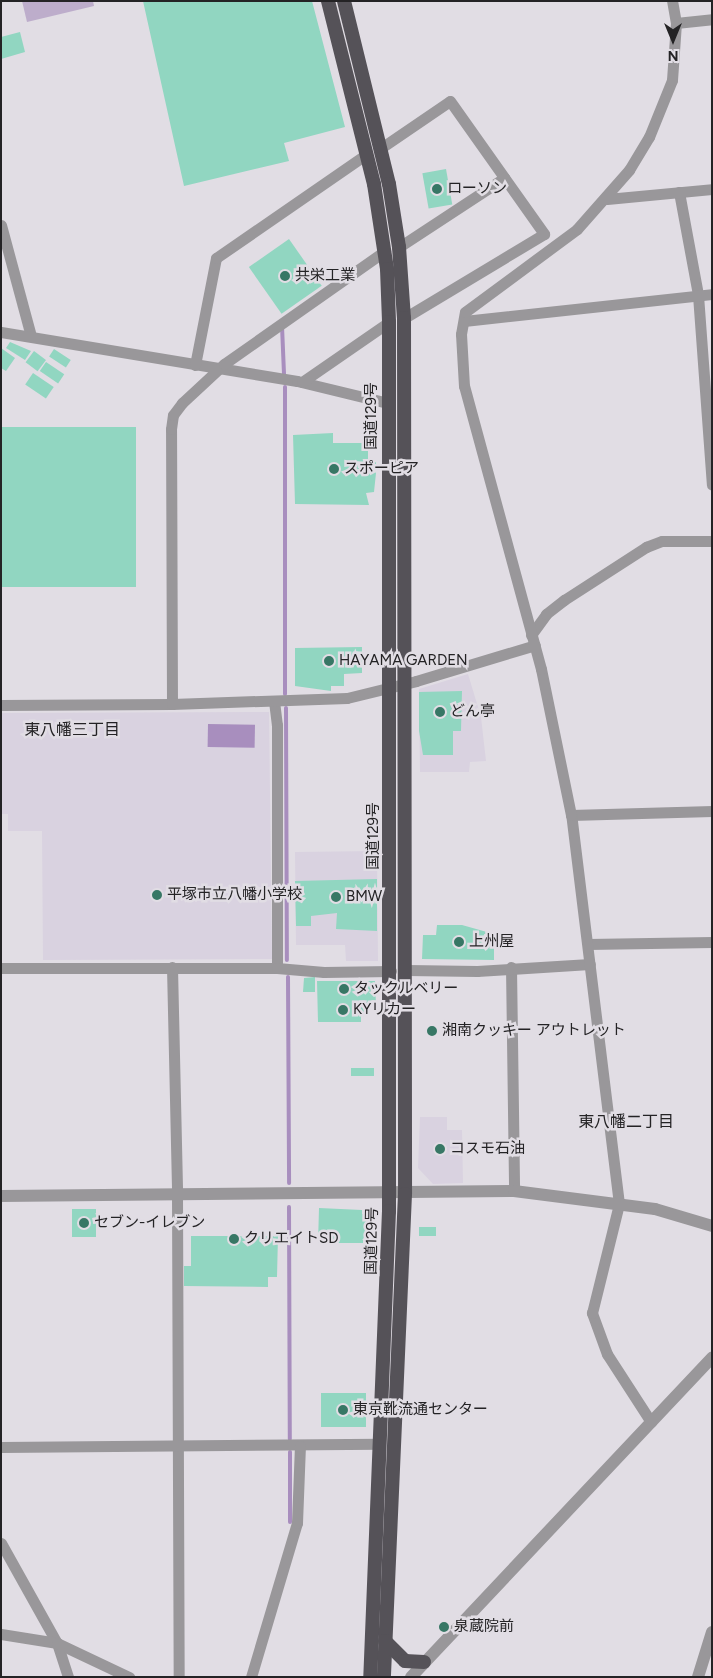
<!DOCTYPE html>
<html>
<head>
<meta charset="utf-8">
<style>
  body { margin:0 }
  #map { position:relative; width:713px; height:1678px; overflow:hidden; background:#e1dde4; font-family:Figtree,"Noto Sans JP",sans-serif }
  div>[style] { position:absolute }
  .built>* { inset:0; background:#d9d2e0 }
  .green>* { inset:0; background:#bdadcb }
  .water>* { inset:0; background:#a88ebe; transform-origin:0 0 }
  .stream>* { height:4px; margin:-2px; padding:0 2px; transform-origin:2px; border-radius:2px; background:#a88ebe }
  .building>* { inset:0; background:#91d6c1; transform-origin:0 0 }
  .minor>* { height:11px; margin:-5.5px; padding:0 5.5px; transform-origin:5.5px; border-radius:5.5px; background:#99979a }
  .tertiary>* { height:12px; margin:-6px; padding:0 6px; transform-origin:6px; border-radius:6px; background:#99979a }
  .trunk>* { height:14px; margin:-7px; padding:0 7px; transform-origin:7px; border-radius:7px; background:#555258 }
  .dots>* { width:14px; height:14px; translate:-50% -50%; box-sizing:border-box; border:2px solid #e1dde4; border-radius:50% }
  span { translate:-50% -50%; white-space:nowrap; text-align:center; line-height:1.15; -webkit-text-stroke:5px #e1dde4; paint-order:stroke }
  .poi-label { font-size:15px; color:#242325 }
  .left { translate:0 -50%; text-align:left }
  .street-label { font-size:15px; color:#242325 }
  .neighbourhood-label { font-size:16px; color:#242325 }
  .frame { position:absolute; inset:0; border:2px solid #242325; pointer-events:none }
  .north { position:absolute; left:648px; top:15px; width:50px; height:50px; -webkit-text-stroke:4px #e1dde4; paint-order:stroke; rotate:180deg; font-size:14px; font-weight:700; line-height:20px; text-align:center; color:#242325 }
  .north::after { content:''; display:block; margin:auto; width:18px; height:22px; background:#242325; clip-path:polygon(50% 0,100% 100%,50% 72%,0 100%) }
</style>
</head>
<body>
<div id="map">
  <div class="built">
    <i style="clip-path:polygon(468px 674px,481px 717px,486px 761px,470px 762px,469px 772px,420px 772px,419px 689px)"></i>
    <i style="clip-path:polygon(269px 712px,272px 959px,43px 960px,42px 831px,8px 831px,8px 814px,1px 814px,1px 713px)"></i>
    <i style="clip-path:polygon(377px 851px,378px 961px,346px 961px,345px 945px,296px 945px,295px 852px)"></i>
    <i style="clip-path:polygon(420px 1117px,447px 1117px,447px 1130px,462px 1130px,463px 1183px,433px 1184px,418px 1168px)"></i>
  </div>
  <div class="green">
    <i style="clip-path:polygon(22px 1px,93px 1px,94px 6px,27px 22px)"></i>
  </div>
  <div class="water">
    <i style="left:208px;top:724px;width:47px;height:23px;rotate:1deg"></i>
  </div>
  <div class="stream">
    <i style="left:282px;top:326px;width:48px;rotate:87.6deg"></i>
    <i style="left:285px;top:387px;width:307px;rotate:90deg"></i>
    <i style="left:286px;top:708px;width:252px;rotate:89.8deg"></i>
    <i style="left:288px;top:977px;width:206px;rotate:89.7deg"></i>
    <i style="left:289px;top:1207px;width:232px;rotate:89.8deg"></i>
    <i style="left:290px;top:1452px;width:70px;rotate:90deg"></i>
  </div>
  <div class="building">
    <i style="clip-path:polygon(143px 1px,312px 1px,345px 127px,284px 143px,289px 161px,184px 186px)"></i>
    <i style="clip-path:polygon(20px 32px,25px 52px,1px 59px,1px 37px)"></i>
    <i style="left:446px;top:169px;width:36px;height:24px;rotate:80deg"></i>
    <i style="left:289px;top:239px;width:57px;height:49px;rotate:55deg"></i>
    <i style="clip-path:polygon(10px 342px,31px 351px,25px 360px,6px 348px)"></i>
    <i style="clip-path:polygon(1px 348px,15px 358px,6px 371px,1px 368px)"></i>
    <i style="left:54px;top:349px;width:20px;height:9px;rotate:33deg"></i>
    <i style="left:34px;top:351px;width:15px;height:14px;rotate:37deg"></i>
    <i style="left:46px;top:362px;width:22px;height:11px;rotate:34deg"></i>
    <i style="left:33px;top:373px;width:25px;height:14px;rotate:34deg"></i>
    <i style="left:136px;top:427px;width:160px;height:135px;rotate:90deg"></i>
    <i style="clip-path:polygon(333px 433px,333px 443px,368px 443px,368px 462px,376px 462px,376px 468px,372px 468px,376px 473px,374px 492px,366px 493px,369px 505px,295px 504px,293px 435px)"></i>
    <i style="clip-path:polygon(362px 647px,362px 673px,344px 674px,344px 686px,331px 686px,331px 691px,295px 686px,295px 648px)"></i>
    <i style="clip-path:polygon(462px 691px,461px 731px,453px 731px,453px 755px,423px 755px,419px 731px,419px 692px)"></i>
    <i style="clip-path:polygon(377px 879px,377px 931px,336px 929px,337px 913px,311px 916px,311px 926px,296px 926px,295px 881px)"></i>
    <i style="clip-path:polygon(437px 925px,462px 925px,494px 934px,494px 960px,422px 959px,423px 935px,436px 935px)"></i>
    <i style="clip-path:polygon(315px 977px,315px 992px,303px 992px,304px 978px)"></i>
    <i style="clip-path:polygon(317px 981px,375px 981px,376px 1005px,364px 1005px,365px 1016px,361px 1016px,361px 1022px,318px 1022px)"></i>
    <i style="left:351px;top:1068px;width:23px;height:8px"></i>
    <i style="clip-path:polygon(319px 1208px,362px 1210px,362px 1214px,369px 1213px,372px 1239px,363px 1239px,363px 1243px,318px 1243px)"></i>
    <i style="left:72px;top:1209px;width:24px;height:28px"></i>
    <i style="left:419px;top:1227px;width:17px;height:9px"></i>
    <i style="clip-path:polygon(191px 1236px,278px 1236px,277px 1277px,268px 1277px,268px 1287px,184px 1286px,184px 1266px,191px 1266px)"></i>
    <i style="left:321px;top:1393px;width:45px;height:34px"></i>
  </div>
  <div class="minor">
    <i style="left:676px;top:23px;width:36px;rotate:-6deg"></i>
    <i style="left:381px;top:148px;width:83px;rotate:-34.3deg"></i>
    <i style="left:450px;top:101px;width:163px;rotate:54.7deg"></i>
    <i style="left:544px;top:234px;width:163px;rotate:149deg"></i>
    <i style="left:679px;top:192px;width:105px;rotate:79.5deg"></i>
    <i style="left:698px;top:295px;width:190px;rotate:85.8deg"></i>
    <i style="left:607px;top:199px;width:105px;rotate:-5.4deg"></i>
    <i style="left:1px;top:225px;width:115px;rotate:74.9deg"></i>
    <i style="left:399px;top:247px;width:126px;rotate:-33.3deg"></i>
    <i style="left:464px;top:321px;width:249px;rotate:-6.2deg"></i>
    <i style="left:1px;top:332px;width:300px;rotate:9.4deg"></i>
    <i style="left:297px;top:381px;width:94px;rotate:13.6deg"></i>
    <i style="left:195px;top:365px;width:109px;rotate:-78.9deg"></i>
    <i style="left:216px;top:258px;width:183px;rotate:-34.6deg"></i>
    <i style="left:302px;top:382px;width:106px;rotate:-34.6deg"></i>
    <i style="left:531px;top:635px;width:26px;rotate:-54deg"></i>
    <i style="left:546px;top:614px;width:23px;rotate:-38deg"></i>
    <i style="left:564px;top:600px;width:98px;rotate:-32.9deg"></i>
    <i style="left:646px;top:547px;width:17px;rotate:-21deg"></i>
    <i style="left:662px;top:541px;width:50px"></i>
    <i style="left:274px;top:701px;width:24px;rotate:83deg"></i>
    <i style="left:277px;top:725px;width:243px;rotate:90deg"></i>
    <i style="left:172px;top:704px;width:275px;rotate:-90.2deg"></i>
    <i style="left:171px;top:429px;width:14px;rotate:-82deg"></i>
    <i style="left:173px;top:415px;width:15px;rotate:-53deg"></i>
    <i style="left:182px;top:403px;width:57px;rotate:-42.9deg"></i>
    <i style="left:224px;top:364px;width:197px;rotate:-35.1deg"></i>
    <i style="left:1px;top:705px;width:171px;rotate:-0.3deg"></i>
    <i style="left:172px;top:704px;width:175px;rotate:-2deg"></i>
    <i style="left:347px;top:698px;width:71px;rotate:-13.8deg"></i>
    <i style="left:416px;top:681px;width:124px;rotate:-16.8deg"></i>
    <i style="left:571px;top:815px;width:141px;rotate:-1.6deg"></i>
    <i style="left:588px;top:944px;width:124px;rotate:-0.9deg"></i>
    <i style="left:172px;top:967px;width:228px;rotate:88.7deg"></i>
    <i style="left:177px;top:1195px;width:482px;rotate:89.8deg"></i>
    <i style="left:511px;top:967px;width:224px;rotate:89.2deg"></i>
    <i style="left:1px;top:968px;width:276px"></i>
    <i style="left:277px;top:968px;width:47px;rotate:4.9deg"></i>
    <i style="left:324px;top:972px;width:67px;rotate:-0.9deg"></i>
    <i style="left:407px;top:970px;width:70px;rotate:0.8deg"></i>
    <i style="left:477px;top:971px;width:113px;rotate:-3.5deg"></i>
    <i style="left:651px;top:1422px;width:81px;rotate:-122.9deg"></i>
    <i style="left:607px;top:1354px;width:44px;rotate:-110.1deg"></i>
    <i style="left:592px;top:1313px;width:112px;rotate:-76.1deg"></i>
    <i style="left:619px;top:1204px;width:392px;rotate:-97deg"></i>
    <i style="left:571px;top:815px;width:149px;rotate:-101.6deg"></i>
    <i style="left:541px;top:669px;width:293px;rotate:-105.2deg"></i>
    <i style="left:464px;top:386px;width:52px;rotate:-93.3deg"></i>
    <i style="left:461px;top:334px;width:22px;rotate:-80deg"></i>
    <i style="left:465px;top:312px;width:139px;rotate:-36.5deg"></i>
    <i style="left:577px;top:229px;width:79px;rotate:-48.6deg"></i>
    <i style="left:629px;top:170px;width:39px;rotate:-59deg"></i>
    <i style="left:649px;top:137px;width:61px;rotate:-68deg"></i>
    <i style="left:672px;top:80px;width:57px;rotate:-86deg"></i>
    <i style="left:676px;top:23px;width:22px;rotate:-100deg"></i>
    <i style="left:1px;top:1447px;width:379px;rotate:-0.5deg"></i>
    <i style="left:1px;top:1543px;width:115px;rotate:60.8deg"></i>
    <i style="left:57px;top:1643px;width:36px;rotate:72deg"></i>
    <i style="left:1px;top:1634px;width:57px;rotate:9.1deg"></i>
    <i style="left:57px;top:1643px;width:80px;rotate:25.3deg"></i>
    <i style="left:251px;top:1677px;width:161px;rotate:-73.4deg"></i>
    <i style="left:297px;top:1523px;width:77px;rotate:-87.8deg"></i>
  </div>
  <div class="tertiary">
    <i style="left:1px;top:1196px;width:513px;rotate:-0.56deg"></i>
    <i style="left:514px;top:1191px;width:142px;rotate:7.3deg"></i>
    <i style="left:655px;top:1209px;width:59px;rotate:16.6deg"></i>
    <i style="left:411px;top:1677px;width:439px;rotate:-46.7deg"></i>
    <i style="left:698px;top:1677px;width:47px;rotate:-72.7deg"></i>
  </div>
  <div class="trunk">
    <i style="left:328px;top:1px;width:189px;rotate:75.9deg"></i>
    <i style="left:374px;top:184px;width:86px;rotate:81.3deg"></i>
    <i style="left:387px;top:269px;width:53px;rotate:87.8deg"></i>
    <i style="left:389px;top:322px;width:889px;rotate:90deg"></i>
    <i style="left:389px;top:1211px;width:466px;rotate:92.3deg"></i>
    <i style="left:344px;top:1px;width:188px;rotate:76.2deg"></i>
    <i style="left:389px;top:184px;width:64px;rotate:81deg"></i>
    <i style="left:399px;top:247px;width:71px;rotate:86deg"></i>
    <i style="left:404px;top:318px;width:876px;rotate:89.93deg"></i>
    <i style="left:405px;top:1194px;width:483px;rotate:92.5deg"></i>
    <i style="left:385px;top:1641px;width:28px;rotate:45deg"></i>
    <i style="left:405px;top:1661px;width:19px;rotate:3deg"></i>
  </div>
  <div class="dots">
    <i style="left:437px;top:189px;background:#377765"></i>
    <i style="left:285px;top:276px;background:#377765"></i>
    <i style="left:334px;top:469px;background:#377765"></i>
    <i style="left:329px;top:661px;background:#377765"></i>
    <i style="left:440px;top:712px;background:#377765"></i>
    <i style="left:157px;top:895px;background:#377765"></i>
    <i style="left:336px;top:897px;background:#377765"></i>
    <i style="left:459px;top:942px;background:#377765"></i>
    <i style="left:344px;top:989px;background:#377765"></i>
    <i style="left:343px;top:1010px;background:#377765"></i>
    <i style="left:432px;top:1031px;background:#377765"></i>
    <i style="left:440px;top:1149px;background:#377765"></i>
    <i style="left:84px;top:1223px;background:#377765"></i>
    <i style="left:234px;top:1239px;background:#377765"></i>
    <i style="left:343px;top:1410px;background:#377765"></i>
    <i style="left:444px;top:1627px;background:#377765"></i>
  </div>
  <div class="poi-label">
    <span class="left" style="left:447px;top:189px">ローソン</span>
    <span class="left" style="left:295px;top:276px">共栄工業</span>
    <span class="left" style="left:344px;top:469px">スポーピア</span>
    <span class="left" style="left:339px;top:661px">HAYAMA GARDEN</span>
    <span class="left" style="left:450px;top:712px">どん亭</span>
    <span class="left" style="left:167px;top:895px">平塚市立八幡小学校</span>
    <span class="left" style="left:346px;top:897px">BMW</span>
    <span class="left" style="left:469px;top:942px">上州屋</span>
    <span class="left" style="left:354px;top:989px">タックルベリー</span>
    <span class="left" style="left:353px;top:1010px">KYリカー</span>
    <span class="left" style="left:442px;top:1031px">湘南クッキー アウトレット</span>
    <span class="left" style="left:450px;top:1149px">コスモ石油</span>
    <span class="left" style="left:94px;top:1223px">セブン-イレブン</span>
    <span class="left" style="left:244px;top:1239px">クリエイトSD</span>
    <span class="left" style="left:353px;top:1410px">東京靴流通センター</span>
    <span class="left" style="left:454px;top:1627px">泉蔵院前</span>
  </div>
  <div class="street-label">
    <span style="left:372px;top:416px;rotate:-90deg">国道129号</span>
    <span style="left:374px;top:836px;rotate:-90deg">国道129号</span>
    <span style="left:372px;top:1241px;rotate:-89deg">国道129号</span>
  </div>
  <div class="neighbourhood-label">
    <span style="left:72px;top:730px">東八幡三丁目</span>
    <span style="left:626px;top:1122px">東八幡二丁目</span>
  </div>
  <div class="frame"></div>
  <div class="north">N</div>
</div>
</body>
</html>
